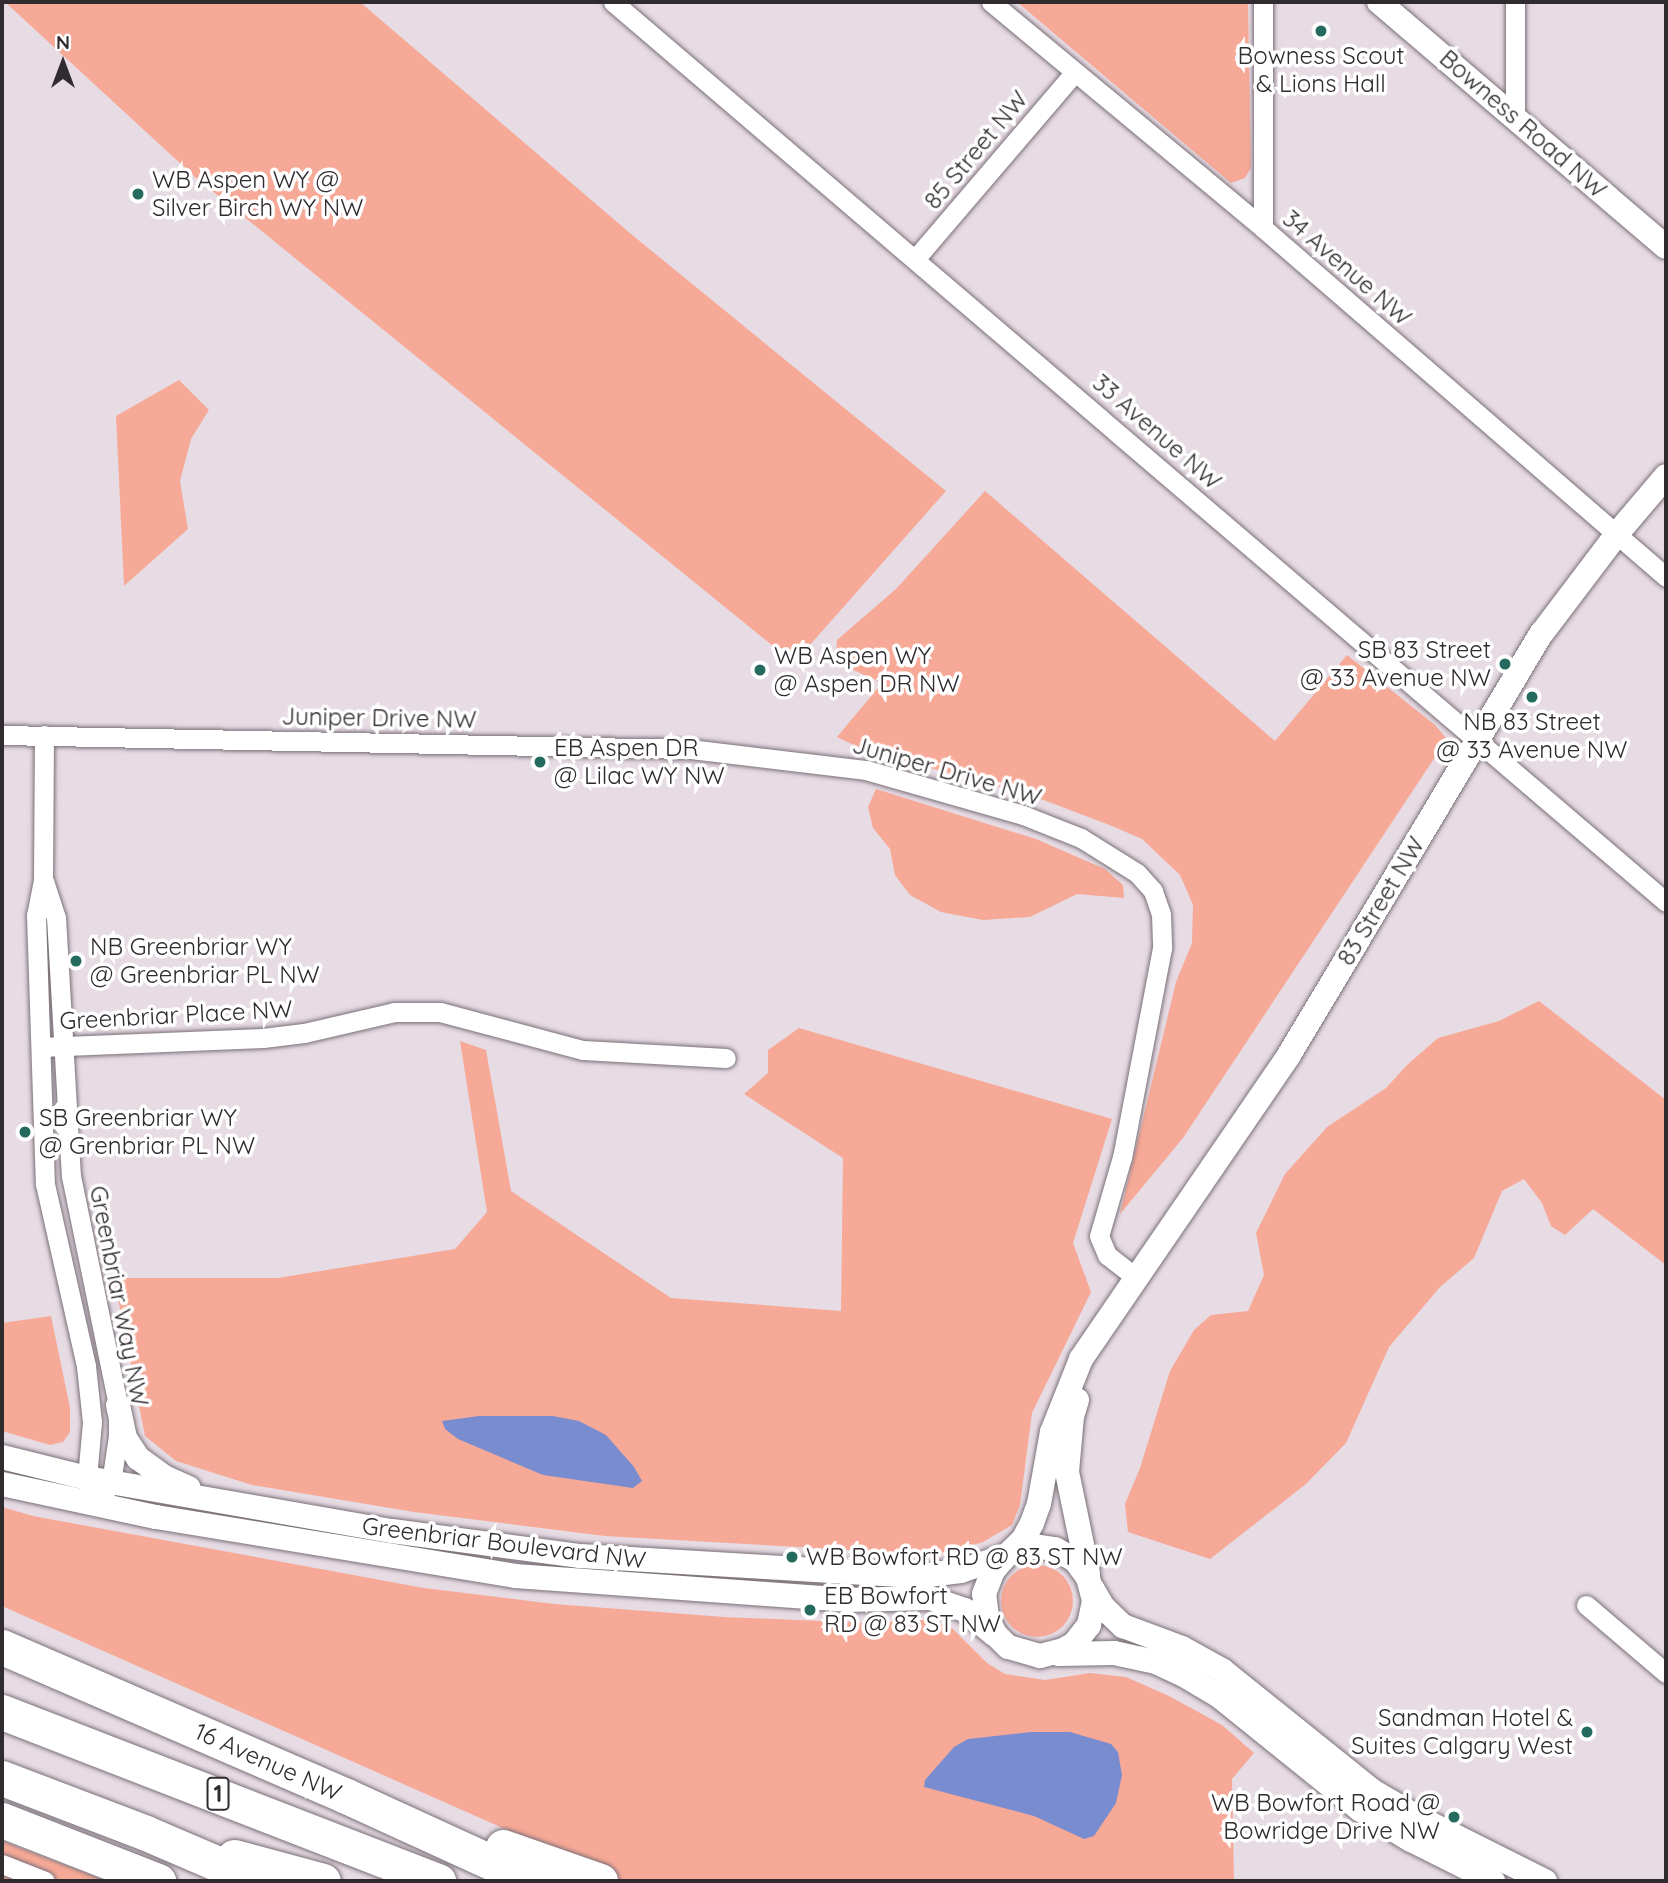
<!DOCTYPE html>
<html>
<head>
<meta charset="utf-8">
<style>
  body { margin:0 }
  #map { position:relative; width:1668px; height:1883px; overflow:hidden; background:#e7dbe4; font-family:Quicksand,sans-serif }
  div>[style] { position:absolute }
  .green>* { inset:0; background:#f7a997 }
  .round { border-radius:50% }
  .water>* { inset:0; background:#798cd0 }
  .roads { filter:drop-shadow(0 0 2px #7a7078) drop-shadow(0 0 2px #7a7078) }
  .minor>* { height:19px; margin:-9.5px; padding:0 9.5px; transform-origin:9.5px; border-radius:9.5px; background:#fff }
  .tertiary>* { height:24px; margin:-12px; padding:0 12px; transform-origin:12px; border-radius:12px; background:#fff }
  .motorway>* { height:35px; margin:-17.5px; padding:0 17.5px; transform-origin:17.5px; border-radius:17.5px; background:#fff }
  .dots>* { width:19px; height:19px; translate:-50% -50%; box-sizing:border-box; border:4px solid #fff; border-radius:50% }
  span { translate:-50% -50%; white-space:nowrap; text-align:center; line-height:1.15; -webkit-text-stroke:7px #fff; paint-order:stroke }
  .shield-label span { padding:2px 5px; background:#fff; border:2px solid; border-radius:5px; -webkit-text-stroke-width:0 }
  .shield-label { font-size:23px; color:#302b2f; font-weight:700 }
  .poi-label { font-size:24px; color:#302b2f }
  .left { translate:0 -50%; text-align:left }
  .right { translate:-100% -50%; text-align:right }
  .street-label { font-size:24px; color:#302b2f }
  .frame { position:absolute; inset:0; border:4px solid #302b2f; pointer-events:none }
  .north { position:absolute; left:28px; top:28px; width:70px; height:70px; -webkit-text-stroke:5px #fff; paint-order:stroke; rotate:0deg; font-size:19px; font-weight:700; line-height:28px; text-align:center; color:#302b2f }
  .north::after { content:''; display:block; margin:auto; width:24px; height:32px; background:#302b2f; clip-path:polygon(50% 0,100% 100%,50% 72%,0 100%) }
</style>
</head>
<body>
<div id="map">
  <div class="green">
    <i style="clip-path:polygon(5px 2px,360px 2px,631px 234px,946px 491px,794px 663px,195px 177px)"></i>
    <i style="clip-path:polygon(1017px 2px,1248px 2px,1251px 168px,1245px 178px,1231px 183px)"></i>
    <i style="clip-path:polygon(179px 380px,209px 410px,191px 439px,180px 481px,188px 529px,124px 586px,116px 416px)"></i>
    <i style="clip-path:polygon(985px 491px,1275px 741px,1347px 655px,1435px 725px,1447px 739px,1183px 1138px,1120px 1214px,1176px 982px,1192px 943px,1193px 905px,1180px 875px,1142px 839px,1112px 826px,1033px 796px,862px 749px,837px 737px,882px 683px,836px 662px,837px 640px,896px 589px)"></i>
    <i style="clip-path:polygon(876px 789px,1036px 839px,1105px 869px,1123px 885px,1124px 898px,1077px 894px,1030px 917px,983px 920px,941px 912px,910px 895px,895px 875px,890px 849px,873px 828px,868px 807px)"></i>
    <i style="clip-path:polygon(1539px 1001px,1666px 1100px,1666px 1265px,1593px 1209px,1565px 1235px,1551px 1226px,1542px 1203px,1524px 1179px,1502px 1191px,1474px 1258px,1440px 1287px,1389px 1347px,1346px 1443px,1306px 1484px,1210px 1559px,1128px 1532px,1125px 1504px,1140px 1468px,1170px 1371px,1194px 1330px,1211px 1315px,1248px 1311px,1264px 1275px,1256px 1233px,1285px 1174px,1327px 1127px,1386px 1088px,1407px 1065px,1438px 1038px,1499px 1021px)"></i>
    <i style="clip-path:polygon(799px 1028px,1112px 1119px,1073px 1243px,1091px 1292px,1032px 1413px,1020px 1505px,1012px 1525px,983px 1542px,938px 1555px,605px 1536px,414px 1512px,252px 1485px,176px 1461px,145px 1436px,114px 1278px,278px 1278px,455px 1249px,487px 1212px,460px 1041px,486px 1050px,511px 1191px,671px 1298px,841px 1311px,843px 1158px,744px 1094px,768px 1073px,768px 1050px)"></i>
    <i style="clip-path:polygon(51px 1316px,70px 1408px,70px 1432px,63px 1442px,50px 1445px,2px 1431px,2px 1323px)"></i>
    <i style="clip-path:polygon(2px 1507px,33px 1516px,424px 1588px,554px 1604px,724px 1617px,871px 1623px,929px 1619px,953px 1629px,987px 1663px,1005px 1674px,1045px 1680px,1090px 1673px,1126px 1677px,1169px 1696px,1222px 1725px,1254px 1753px,1232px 1779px,1234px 1881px,622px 1881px,2px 1606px)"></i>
    <i class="round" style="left:1001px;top:1565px;width:72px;height:72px"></i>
    <i style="clip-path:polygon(2px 1841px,107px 1881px,2px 1881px)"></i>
  </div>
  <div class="water">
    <i style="clip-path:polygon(479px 1416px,553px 1416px,579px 1421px,606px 1435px,634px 1467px,642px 1481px,633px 1488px,543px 1475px,458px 1439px,445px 1429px,442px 1421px)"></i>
    <i style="clip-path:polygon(1031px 1732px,1070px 1732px,1111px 1744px,1118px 1752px,1122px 1775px,1116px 1803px,1094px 1836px,1084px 1839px,1034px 1816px,924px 1787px,925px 1780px,954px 1747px,968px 1739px)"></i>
  </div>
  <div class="roads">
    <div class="minor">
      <i style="left:613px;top:2px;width:1385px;rotate:40.52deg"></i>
      <i style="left:991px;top:2px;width:354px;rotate:39.7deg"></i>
      <i style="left:1263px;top:228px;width:533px;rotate:40.89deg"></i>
      <i style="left:1263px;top:2px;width:226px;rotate:90deg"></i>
      <i style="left:1515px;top:117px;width:115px;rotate:-90deg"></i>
      <i style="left:916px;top:258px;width:243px;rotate:-49.5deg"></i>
      <i style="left:2px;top:735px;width:688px;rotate:1.17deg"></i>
      <i style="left:690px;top:749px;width:177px;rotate:6.8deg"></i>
      <i style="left:866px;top:770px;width:163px;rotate:16deg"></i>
      <i style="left:1023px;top:815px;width:62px;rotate:21.6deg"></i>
      <i style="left:1081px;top:838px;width:66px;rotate:32deg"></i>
      <i style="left:1137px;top:873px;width:24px;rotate:48deg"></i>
      <i style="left:1153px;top:891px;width:24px;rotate:71deg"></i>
      <i style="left:1161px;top:914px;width:34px;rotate:88deg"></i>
      <i style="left:1162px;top:948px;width:213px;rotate:100.8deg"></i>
      <i style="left:1122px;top:1157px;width:82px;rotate:106.2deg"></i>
      <i style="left:1099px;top:1236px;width:21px;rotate:67deg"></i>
      <i style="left:1107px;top:1255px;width:37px;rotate:38deg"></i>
      <i style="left:44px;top:735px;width:145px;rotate:90.4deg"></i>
      <i style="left:43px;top:880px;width:36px;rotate:101deg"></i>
      <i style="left:36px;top:915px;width:269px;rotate:88.1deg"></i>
      <i style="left:45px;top:1184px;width:187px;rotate:77.3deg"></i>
      <i style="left:86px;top:1366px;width:56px;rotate:83.9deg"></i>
      <i style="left:92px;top:1422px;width:56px;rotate:95.1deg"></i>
      <i style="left:87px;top:1478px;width:13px;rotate:72deg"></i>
      <i style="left:44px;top:881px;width:38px;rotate:72deg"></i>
      <i style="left:56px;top:917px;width:259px;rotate:86.7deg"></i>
      <i style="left:71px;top:1176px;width:234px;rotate:78.4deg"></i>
      <i style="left:118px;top:1405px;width:31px;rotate:90deg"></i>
      <i style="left:118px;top:1436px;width:48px;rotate:98.5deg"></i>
      <i style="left:111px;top:1483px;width:11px;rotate:124deg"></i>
      <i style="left:41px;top:1047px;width:222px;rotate:-2.3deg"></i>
      <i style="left:263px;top:1038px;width:41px;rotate:-7deg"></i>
      <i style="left:304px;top:1033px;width:92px;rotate:-13.1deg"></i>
      <i style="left:394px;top:1012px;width:46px"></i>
      <i style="left:440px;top:1012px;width:148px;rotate:14.9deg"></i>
      <i style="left:583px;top:1050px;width:143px;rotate:3.2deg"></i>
      <i style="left:1586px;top:1605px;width:105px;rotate:40.4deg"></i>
      <i style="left:2px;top:1864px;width:46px;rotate:21.6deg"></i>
    </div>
    <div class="tertiary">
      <i style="left:1379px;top:2px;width:377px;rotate:40.5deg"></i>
      <i style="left:1077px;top:1400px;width:17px;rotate:107deg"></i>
      <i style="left:1072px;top:1416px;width:56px;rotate:95.1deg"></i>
      <i style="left:1067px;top:1472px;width:103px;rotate:78.3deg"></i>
      <i style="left:118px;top:1405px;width:34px;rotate:78deg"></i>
      <i style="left:125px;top:1438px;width:24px;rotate:57deg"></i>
      <i style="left:138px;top:1458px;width:32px;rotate:36deg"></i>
      <i style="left:164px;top:1477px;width:27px;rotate:24deg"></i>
      <i style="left:2px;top:1457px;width:88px;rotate:13.9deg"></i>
      <i style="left:87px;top:1478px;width:310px;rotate:9.9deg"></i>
      <i style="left:392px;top:1531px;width:190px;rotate:7.6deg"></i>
      <i style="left:580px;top:1556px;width:341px;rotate:3.4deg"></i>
      <i style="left:920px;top:1576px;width:41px;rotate:-7deg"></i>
      <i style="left:961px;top:1571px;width:46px;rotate:-18.8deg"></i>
      <i style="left:2px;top:1484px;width:157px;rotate:12.1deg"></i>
      <i style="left:156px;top:1517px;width:364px;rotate:9.3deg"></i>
      <i style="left:515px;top:1576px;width:332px;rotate:4.1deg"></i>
      <i style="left:846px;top:1600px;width:84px;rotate:-1.4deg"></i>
      <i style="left:930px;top:1598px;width:37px;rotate:19deg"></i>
      <i style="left:965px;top:1610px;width:38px;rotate:40deg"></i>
      <i style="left:1011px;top:1552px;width:23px;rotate:-15deg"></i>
      <i style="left:1033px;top:1546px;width:22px;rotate:8deg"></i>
      <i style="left:1055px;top:1549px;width:23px;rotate:29deg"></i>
      <i style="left:1075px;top:1560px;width:22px;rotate:54deg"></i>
      <i style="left:1088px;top:1578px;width:24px;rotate:75deg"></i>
      <i style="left:1094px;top:1601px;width:25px;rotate:102deg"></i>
      <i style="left:1089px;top:1625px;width:24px;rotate:128deg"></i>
      <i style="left:1074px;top:1644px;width:13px;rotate:151deg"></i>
      <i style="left:1063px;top:1650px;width:24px;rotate:165deg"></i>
      <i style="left:1040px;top:1656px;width:33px;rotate:-164deg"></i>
      <i style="left:1008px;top:1647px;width:18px;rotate:-135deg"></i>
      <i style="left:995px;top:1634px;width:19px;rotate:-115deg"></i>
      <i style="left:987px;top:1617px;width:23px;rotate:-97deg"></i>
      <i style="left:984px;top:1594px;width:25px;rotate:-69deg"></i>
      <i style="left:993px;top:1571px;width:13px;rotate:-51deg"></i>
      <i style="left:1001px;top:1561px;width:30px;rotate:-44deg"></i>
      <i style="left:1023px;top:1540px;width:19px;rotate:-62deg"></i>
      <i style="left:1032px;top:1523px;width:20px;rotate:-70deg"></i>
      <i style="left:1039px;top:1504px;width:73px;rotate:-79.8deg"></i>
      <i style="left:1052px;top:1432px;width:79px;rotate:-68.3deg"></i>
      <i style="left:1081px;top:1359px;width:368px;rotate:-55.6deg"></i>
      <i style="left:1289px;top:1055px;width:492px;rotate:-59.1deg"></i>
      <i style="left:1542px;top:633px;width:123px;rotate:-52.9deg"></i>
      <i style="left:1616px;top:535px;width:77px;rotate:-49.7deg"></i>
      <i style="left:1092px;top:1588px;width:22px;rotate:60deg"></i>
      <i style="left:1103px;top:1607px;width:28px;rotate:44deg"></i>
      <i style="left:1123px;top:1626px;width:63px;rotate:20.4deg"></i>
      <i style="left:1182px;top:1648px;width:46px;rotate:28.8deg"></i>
      <i style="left:1222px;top:1670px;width:191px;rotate:38.8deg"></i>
      <i style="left:1371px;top:1790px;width:56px;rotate:30.3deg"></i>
      <i style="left:1419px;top:1818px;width:141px;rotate:26.6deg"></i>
      <i style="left:1059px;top:1654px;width:55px;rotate:-1deg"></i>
      <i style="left:1114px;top:1653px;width:43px;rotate:12.1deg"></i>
      <i style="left:1156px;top:1662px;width:29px;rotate:25deg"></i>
      <i style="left:1182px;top:1674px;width:43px;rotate:30.7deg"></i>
      <i style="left:1219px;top:1696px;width:182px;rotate:38.8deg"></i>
      <i style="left:1361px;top:1810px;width:58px;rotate:31deg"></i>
      <i style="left:1411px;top:1840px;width:92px;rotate:26.6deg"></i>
    </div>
    <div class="motorway">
      <i style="left:2px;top:1647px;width:373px;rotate:23.4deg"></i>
      <i style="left:344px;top:1795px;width:207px;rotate:24.6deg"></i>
      <i style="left:2px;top:1712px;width:468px;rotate:21.2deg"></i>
      <i style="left:2px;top:1778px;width:154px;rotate:20.9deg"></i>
      <i style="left:146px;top:1833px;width:122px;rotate:23.2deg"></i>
      <i style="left:2px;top:1820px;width:168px;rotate:21.4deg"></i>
      <i style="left:503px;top:1847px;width:103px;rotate:19.3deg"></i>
      <i style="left:234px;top:1857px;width:92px;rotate:15.1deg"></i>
    </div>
  </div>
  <div class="dots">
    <i style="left:1321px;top:31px;background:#246a5e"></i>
    <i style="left:138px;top:194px;background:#246a5e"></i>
    <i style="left:1505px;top:664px;background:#246a5e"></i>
    <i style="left:760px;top:670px;background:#246a5e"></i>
    <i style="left:1532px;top:697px;background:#246a5e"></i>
    <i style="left:540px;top:762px;background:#246a5e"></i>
    <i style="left:76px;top:961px;background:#246a5e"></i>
    <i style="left:25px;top:1132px;background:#246a5e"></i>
    <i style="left:792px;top:1557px;background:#246a5e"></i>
    <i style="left:810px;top:1610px;background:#246a5e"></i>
    <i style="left:1587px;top:1732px;background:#246a5e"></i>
    <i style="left:1454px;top:1817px;background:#246a5e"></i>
  </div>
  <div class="shield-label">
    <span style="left:218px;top:1794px">1</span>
  </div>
  <div class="poi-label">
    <span style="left:1321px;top:70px">Bowness Scout<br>&amp; Lions Hall</span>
    <span class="left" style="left:152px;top:194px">WB Aspen WY @<br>Silver Birch WY NW</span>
    <span class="right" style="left:1491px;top:664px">SB 83 Street<br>@ 33 Avenue NW</span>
    <span class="left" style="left:774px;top:670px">WB Aspen WY<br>@ Aspen DR NW</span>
    <span style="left:1532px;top:736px">NB 83 Street<br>@ 33 Avenue NW</span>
    <span class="left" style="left:554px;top:762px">EB Aspen DR<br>@ Lilac WY NW</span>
    <span class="left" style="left:90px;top:961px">NB Greenbriar WY<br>@ Greenbriar PL NW</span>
    <span class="left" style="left:39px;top:1132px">SB Greenbriar WY<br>@ Grenbriar PL NW</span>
    <span class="left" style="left:806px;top:1557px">WB Bowfort RD @ 83 ST NW</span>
    <span class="left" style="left:824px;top:1610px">EB Bowfort<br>RD @ 83 ST NW</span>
    <span class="right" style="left:1573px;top:1732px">Sandman Hotel &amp;<br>Suites Calgary West</span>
    <span class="right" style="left:1440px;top:1817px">WB Bowfort Road @<br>Bowridge Drive NW</span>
  </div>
  <div class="street-label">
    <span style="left:1523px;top:124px;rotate:41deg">Bowness Road NW</span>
    <span style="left:976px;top:150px;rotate:-50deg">85 Street NW</span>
    <span style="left:1347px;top:268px;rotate:41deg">34 Avenue NW</span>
    <span style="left:1157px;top:432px;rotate:41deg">33 Avenue NW</span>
    <span style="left:379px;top:718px;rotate:1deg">Juniper Drive NW</span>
    <span style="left:947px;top:771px;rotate:16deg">Juniper Drive NW</span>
    <span style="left:1381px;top:901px;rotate:-59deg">83 Street NW</span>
    <span style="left:176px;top:1015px;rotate:-3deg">Greenbriar Place NW</span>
    <span style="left:119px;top:1296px;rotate:79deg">Greenbriar Way NW</span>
    <span style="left:504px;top:1543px;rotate:7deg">Greenbriar Boulevard NW</span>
    <span style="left:268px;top:1762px;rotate:24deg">16 Avenue NW</span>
  </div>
  <div class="frame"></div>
  <div class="north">N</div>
</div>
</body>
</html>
